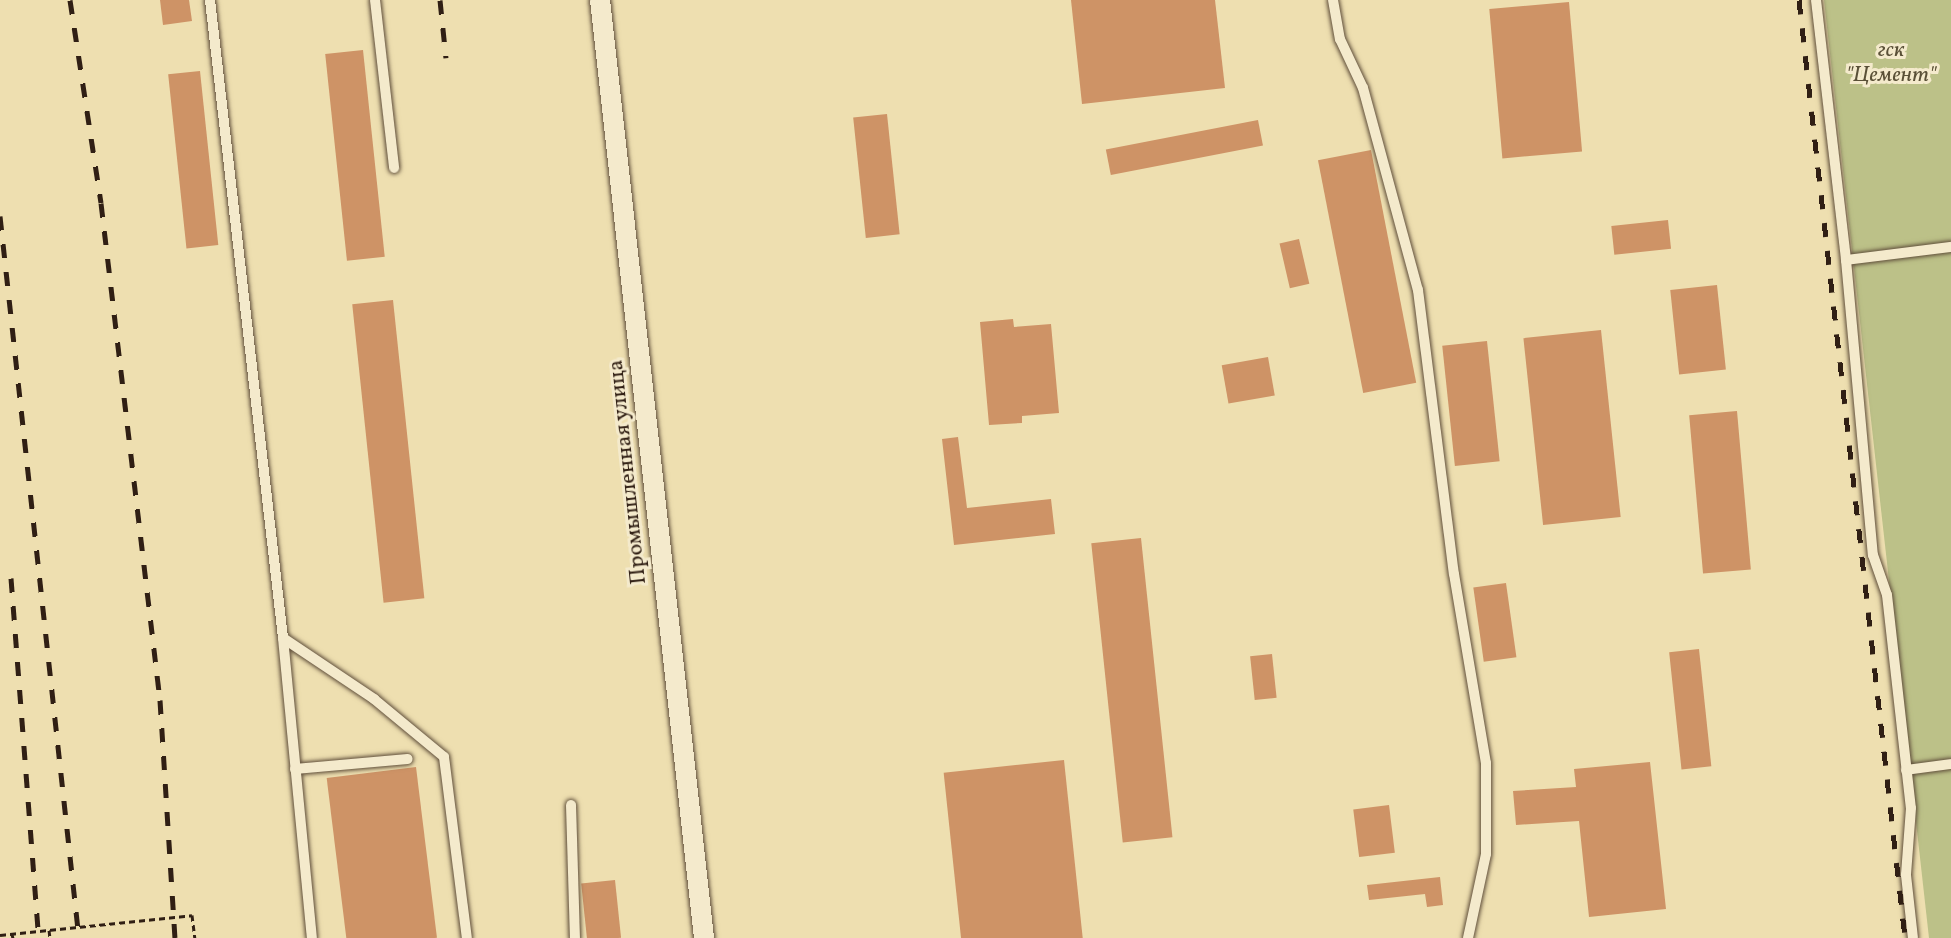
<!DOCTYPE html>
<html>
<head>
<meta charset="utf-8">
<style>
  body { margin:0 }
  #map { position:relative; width:1951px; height:938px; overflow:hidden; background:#eedfb0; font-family:Vollkorn,serif }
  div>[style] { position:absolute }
  .green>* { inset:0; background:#bcc188 }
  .building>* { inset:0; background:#ce9366; transform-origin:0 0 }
  .path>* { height:3px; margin-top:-1.5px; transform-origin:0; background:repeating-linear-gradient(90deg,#301f14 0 6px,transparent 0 10px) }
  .roads { filter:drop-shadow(0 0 2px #604f3b) drop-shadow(0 0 2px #604f3b) }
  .lane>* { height:10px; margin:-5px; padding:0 5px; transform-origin:5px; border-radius:5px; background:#f4eacc }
  .street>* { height:20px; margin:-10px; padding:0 10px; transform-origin:10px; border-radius:10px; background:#f4eacc }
  .rail>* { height:5px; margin-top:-2.5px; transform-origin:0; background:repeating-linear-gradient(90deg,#301f14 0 14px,transparent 0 28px) }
  .path-bridge>* { height:3px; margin-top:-1.5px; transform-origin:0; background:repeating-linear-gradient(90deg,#301f14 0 6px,transparent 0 10px) }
  span { translate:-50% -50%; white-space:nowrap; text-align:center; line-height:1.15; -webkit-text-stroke:6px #f4eacc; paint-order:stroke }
  .park-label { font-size:22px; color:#5a5037; font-style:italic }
  .street-label { font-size:22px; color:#301f14 }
</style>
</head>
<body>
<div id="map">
  <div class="green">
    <i style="clip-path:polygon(1824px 0,1951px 0,1951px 938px,1929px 938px)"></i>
  </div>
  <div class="building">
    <i style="clip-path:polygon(160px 0,189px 0,192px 21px,163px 25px)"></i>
    <i style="clip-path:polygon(1071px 0,1215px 0,1225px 88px,1082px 104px)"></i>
    <i style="left:1569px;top:2px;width:150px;height:80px;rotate:85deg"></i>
    <i style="left:363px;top:50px;width:208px;height:38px;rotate:84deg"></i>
    <i style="left:200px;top:71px;width:175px;height:32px;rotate:84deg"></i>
    <i style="left:887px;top:114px;width:121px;height:34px;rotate:84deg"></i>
    <i style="left:1258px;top:120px;width:26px;height:155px;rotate:79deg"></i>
    <i style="left:1371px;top:150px;width:237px;height:54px;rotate:79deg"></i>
    <i style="left:1668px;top:220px;width:29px;height:57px;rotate:84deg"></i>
    <i style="left:1299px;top:239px;width:46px;height:20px;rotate:77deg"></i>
    <i style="left:1717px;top:285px;width:85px;height:47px;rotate:84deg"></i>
    <i style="left:393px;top:300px;width:300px;height:41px;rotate:84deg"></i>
    <i style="clip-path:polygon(1013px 319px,1014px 327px,1051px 324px,1059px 413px,1022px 416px,1022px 423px,989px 425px,980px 322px)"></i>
    <i style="left:1601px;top:330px;width:188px;height:78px;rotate:84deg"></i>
    <i style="left:1487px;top:341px;width:121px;height:45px;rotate:84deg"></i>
    <i style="left:1268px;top:357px;width:39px;height:47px;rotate:80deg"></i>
    <i style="left:1737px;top:411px;width:159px;height:48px;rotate:85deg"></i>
    <i style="clip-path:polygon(958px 437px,967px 508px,1051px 499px,1055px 534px,954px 545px,942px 439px)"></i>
    <i style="left:1141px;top:538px;width:301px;height:50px;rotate:84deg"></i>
    <i style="left:1506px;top:583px;width:75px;height:33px;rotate:82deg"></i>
    <i style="left:1699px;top:649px;width:118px;height:30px;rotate:84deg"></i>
    <i style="left:1272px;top:654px;width:44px;height:22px;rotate:84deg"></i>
    <i style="left:1064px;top:760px;width:179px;height:121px;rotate:84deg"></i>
    <i style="clip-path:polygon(1650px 762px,1666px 909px,1589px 917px,1579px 821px,1516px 825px,1513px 791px,1576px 787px,1574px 769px)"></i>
    <i style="left:416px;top:767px;width:172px;height:90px;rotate:83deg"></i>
    <i style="left:1389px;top:805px;width:48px;height:36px;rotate:83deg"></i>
    <i style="clip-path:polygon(1440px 877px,1443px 905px,1427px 907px,1425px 894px,1369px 900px,1367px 885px)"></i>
    <i style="left:615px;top:880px;width:58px;height:34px;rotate:84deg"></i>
  </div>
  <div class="path">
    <i style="left:192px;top:915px;width:23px;rotate:83deg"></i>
    <i style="left:49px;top:930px;width:8px;rotate:83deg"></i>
    <i style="left:12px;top:934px;width:4px;rotate:76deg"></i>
  </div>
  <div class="roads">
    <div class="lane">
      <i style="left:210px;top:0;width:642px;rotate:83.47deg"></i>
      <i style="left:283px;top:638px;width:301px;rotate:84.5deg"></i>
      <i style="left:375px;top:0;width:169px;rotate:83.5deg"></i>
      <i style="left:1333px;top:0;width:40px;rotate:80deg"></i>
      <i style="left:1340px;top:39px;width:54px;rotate:64.9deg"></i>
      <i style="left:1363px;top:88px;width:209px;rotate:74.8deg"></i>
      <i style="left:1418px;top:290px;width:286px;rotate:82.8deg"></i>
      <i style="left:1454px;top:574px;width:192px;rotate:80.4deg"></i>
      <i style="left:1486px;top:763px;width:91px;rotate:90deg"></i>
      <i style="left:1486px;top:854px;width:86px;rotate:102.1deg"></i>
      <i style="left:1816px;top:0;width:262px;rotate:83.4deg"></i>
      <i style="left:1846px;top:260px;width:296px;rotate:84.8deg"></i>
      <i style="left:1873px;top:555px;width:42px;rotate:70.7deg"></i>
      <i style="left:1887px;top:595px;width:214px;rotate:83.6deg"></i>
      <i style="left:1911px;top:808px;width:67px;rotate:94.3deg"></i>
      <i style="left:1906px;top:875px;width:63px;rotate:83.7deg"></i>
      <i style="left:1846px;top:260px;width:106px;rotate:-7.1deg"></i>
      <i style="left:283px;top:638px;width:110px;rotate:33.8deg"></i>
      <i style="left:374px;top:699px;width:91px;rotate:39.6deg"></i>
      <i style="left:444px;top:757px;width:182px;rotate:82.8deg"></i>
      <i style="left:295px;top:769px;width:113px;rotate:-5.1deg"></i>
      <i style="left:1906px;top:770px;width:45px;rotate:-7.6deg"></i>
      <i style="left:571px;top:805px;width:133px;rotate:88.3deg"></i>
    </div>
    <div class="street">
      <i style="left:600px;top:0;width:944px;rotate:83.67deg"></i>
    </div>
  </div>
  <div class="rail">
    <i style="left:70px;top:0;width:205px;rotate:81.3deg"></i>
    <i style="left:101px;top:203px;width:500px;rotate:83.23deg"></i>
    <i style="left:160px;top:700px;width:238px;rotate:86.4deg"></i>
    <i style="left:440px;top:0;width:58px;rotate:84.1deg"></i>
    <i style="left:1799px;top:0;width:944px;rotate:83.55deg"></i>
    <i style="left:0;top:216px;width:726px;rotate:83.76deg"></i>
    <i style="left:11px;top:578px;width:361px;rotate:85.6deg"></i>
  </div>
  <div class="path-bridge">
    <i style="left:0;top:935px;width:193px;rotate:-5.9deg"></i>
  </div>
  <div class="park-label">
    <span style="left:1891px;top:63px">гск<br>"Цемент"</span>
  </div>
  <div class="street-label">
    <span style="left:628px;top:472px;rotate:-96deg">Промышленная улица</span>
  </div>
</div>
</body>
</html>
